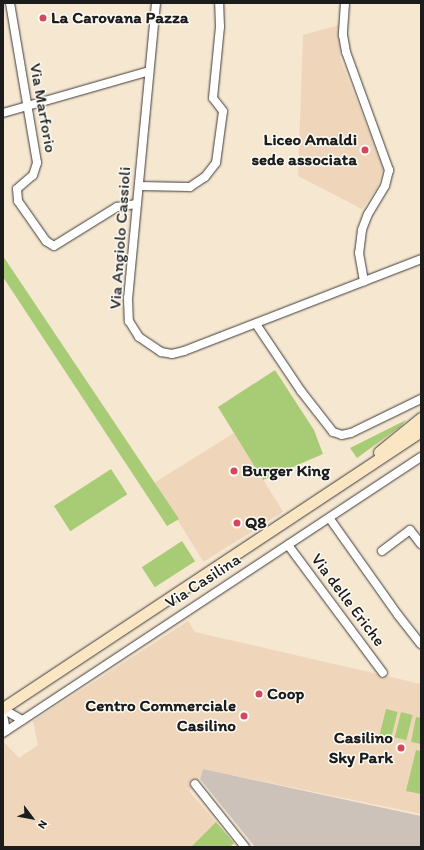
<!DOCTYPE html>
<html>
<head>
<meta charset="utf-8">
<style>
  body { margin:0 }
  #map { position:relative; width:424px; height:850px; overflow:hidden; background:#f6e7d1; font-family:Itim,sans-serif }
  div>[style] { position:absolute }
  .built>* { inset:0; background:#efd6bb; transform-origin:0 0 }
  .industrial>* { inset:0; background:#cdc2b9 }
  .green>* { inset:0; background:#a8cc76; transform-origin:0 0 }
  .roads { filter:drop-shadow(0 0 1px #3d3a37) drop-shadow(0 0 1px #3d3a37) }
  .minor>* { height:8px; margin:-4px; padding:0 4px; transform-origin:4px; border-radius:4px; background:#fff }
  .secondary>* { height:11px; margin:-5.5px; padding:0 5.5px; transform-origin:5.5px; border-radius:5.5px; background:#fbe6c4 }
  .dots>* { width:11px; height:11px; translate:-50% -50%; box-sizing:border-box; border:2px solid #fdfcf7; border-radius:50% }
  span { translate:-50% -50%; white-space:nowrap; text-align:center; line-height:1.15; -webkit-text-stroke:3px #fdfcf7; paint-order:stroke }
  .poi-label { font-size:17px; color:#1c1c1c; font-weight:700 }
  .left { translate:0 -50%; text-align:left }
  .right { translate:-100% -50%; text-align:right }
  .street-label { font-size:17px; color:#1c1c1c }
  .frame { position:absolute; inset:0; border:4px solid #1c1c1c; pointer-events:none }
  .north { position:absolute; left:12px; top:798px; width:40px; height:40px; -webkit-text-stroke:3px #fdfcf7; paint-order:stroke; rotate:122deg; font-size:11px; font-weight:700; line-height:16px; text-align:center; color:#1c1c1c }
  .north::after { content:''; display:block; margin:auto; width:14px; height:18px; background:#1c1c1c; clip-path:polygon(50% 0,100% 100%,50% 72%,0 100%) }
</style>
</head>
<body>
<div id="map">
  <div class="built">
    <i style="clip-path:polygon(339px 25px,340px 58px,383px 168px,377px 188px,362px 209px,298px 176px,303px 35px)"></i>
    <i style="left:234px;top:433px;width:93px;height:94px;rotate:58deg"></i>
    <i style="clip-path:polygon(188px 621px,195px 632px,421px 684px,421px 814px,203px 769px,200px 779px,189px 791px,216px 822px,191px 847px,3px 847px,3px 741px,19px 758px,38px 745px,33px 721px)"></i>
  </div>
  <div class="industrial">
    <i style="clip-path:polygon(203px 769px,421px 816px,421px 847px,255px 847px,200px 779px)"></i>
  </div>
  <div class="green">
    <i style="clip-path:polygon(3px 256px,179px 519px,167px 526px,3px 277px)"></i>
    <i style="clip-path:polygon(275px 370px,314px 430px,323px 454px,263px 480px,218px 407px)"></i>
    <i style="clip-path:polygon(406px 420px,401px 426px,357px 458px,350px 448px)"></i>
    <i style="left:111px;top:469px;width:30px;height:68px;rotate:57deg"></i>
    <i style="left:182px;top:541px;width:24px;height:48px;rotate:57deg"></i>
    <i style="left:386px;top:709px;width:12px;height:27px;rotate:14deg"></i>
    <i style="left:401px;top:712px;width:12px;height:26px;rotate:14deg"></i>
    <i style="clip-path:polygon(416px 717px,421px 718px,421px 744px,411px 742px)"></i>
    <i style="clip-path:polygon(416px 750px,421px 751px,421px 794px,406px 791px)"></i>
    <i style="clip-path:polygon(216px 822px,234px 843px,230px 847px,191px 847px)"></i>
  </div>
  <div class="roads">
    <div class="minor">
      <i style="left:10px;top:3px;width:162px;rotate:80.4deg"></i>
      <i style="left:37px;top:163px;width:13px;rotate:108deg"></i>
      <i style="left:33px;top:175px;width:21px;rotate:139deg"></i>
      <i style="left:17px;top:189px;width:12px;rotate:85deg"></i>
      <i style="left:18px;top:201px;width:49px;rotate:55deg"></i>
      <i style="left:46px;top:241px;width:9px;rotate:32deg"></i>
      <i style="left:54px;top:246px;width:74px;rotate:-31.8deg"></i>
      <i style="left:117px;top:207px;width:20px;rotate:-9deg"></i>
      <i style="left:156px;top:3px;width:296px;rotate:95.4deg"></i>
      <i style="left:128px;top:298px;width:23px;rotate:88deg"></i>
      <i style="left:129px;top:321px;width:19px;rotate:58deg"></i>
      <i style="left:139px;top:337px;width:27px;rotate:34deg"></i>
      <i style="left:161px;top:352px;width:11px;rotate:10deg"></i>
      <i style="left:172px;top:354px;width:12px;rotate:-14deg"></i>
      <i style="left:184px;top:351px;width:254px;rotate:-21.2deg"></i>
      <i style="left:345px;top:3px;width:32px;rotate:94deg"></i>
      <i style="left:343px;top:35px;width:17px;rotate:80deg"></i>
      <i style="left:346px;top:52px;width:126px;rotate:70deg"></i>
      <i style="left:389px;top:170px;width:16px;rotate:104deg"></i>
      <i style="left:385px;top:186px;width:33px;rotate:121deg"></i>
      <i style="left:368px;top:214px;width:17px;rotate:111deg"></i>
      <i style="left:362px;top:230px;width:23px;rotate:97deg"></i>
      <i style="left:359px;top:253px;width:29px;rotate:80deg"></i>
      <i style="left:3px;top:113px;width:152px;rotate:-16deg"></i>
      <i style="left:139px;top:186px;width:51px;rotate:1.1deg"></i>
      <i style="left:190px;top:187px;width:18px;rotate:-34deg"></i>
      <i style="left:205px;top:177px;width:18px;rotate:-52deg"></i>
      <i style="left:216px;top:163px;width:52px;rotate:-82.3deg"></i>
      <i style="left:223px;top:111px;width:16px;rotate:-128deg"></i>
      <i style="left:213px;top:98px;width:71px;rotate:-84.4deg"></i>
      <i style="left:220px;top:27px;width:24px;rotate:-92deg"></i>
      <i style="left:256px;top:324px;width:81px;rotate:56.1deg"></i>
      <i style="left:301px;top:391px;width:52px;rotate:52deg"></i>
      <i style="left:333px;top:432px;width:9px;rotate:18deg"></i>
      <i style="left:342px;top:435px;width:9px;rotate:-13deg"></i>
      <i style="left:351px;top:433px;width:78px;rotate:-25.9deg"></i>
      <i style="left:330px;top:519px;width:118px;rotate:54.7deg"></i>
      <i style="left:398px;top:615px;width:37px;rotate:52deg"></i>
      <i style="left:288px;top:545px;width:159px;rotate:53.4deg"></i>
      <i style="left:382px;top:551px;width:35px;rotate:-37deg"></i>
      <i style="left:410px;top:530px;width:18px;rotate:52deg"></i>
      <i style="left:3px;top:709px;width:22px;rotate:30deg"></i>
      <i style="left:3px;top:715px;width:16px;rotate:79deg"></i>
      <i style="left:3px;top:733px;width:501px;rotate:-33.44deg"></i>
      <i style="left:195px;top:784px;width:80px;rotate:51.6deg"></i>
    </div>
    <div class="secondary">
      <i style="left:379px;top:452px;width:54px;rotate:-39deg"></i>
      <i style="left:3px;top:708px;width:501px;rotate:-33.53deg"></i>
    </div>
  </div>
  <div class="dots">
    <i style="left:43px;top:18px;background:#d1495b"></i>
    <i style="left:365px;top:150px;background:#d1495b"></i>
    <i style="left:234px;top:471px;background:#d1495b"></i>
    <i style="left:237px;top:523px;background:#d1495b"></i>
    <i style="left:259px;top:694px;background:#d1495b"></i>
    <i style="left:244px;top:716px;background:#d1495b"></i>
    <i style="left:401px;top:748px;background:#d1495b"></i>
  </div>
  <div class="poi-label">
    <span class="left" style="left:51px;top:18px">La Carovana Pazza</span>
    <span class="right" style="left:357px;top:150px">Liceo Amaldi<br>sede associata</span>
    <span class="left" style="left:242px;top:471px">Burger King</span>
    <span class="left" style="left:245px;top:523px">Q8</span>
    <span class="left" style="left:267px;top:694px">Coop</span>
    <span class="right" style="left:236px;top:716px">Centro Commerciale<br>Casilino</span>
    <span class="right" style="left:393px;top:748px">Casilino<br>Sky Park</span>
  </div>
  <div class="street-label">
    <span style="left:43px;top:108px;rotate:80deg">Via Marforio</span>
    <span style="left:120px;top:238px;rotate:-86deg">Via Angiolo Cassioli</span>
    <span style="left:203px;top:581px;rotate:-33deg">Via Casilina</span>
    <span style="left:348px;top:600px;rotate:53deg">Via delle Eriche</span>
  </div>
  <div class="frame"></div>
  <div class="north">N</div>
</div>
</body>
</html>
